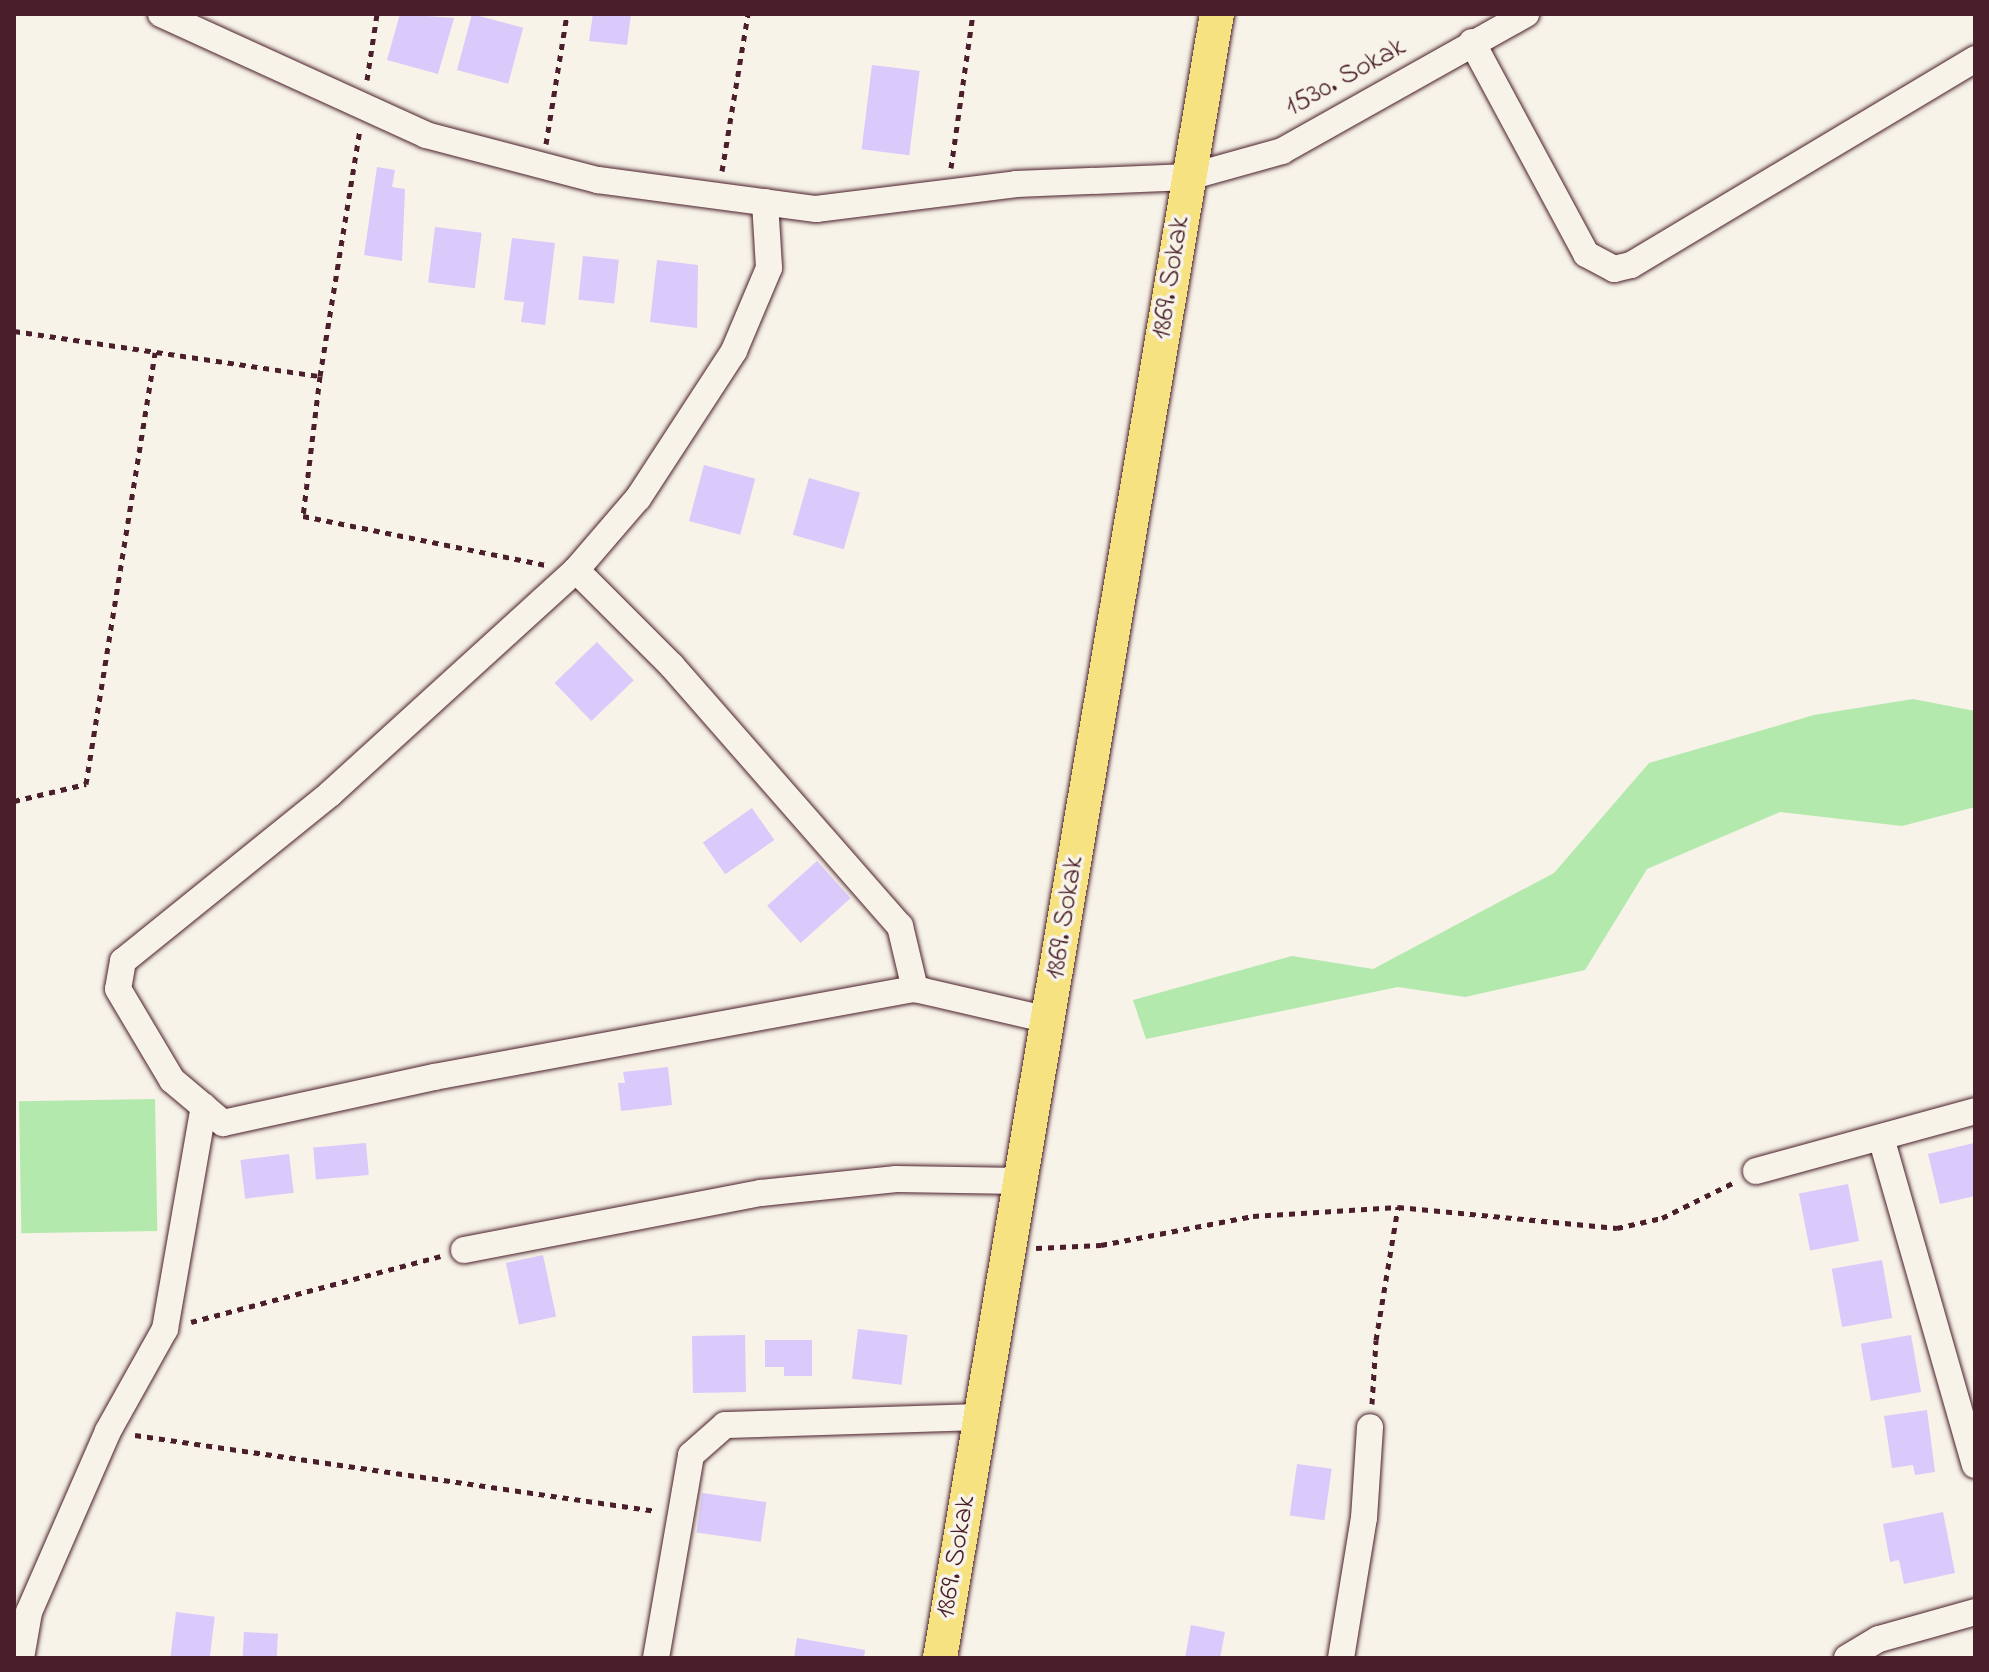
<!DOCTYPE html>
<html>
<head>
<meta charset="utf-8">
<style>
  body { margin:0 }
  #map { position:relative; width:1989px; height:1672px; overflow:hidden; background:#f7f3e8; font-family:"Indie Flower",sans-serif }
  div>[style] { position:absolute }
  .green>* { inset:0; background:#b3e9ac; transform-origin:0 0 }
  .building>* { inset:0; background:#dac9fb; transform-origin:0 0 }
  .path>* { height:5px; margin-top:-2.5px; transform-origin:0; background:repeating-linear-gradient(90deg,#4a1f2b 0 6px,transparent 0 12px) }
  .roads { filter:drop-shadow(0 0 2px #4a1f2b) drop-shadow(0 0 2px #4a1f2b) }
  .minor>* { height:26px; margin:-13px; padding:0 13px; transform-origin:13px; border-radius:13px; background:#f7f3e8 }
  .major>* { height:34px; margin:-17px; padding:0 17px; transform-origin:17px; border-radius:17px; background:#f7e281 }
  span { translate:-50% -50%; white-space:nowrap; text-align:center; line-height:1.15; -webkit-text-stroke:7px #f7f3e8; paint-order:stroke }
  .street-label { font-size:28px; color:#4a1f2b }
  .frame { position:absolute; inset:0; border:16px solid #4a1f2b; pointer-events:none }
</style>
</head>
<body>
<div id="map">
  <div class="green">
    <i style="clip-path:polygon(1913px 699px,1975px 711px,1975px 807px,1902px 826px,1780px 812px,1647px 869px,1585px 970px,1465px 997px,1398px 987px,1146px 1039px,1133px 1000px,1292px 956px,1373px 969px,1554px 873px,1649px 763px,1814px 715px)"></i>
    <i style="left:155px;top:1099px;width:132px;height:136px;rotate:89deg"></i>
  </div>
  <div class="building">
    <i style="clip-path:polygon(400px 14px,454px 18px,438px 74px,387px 60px)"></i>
    <i style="left:472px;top:14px;width:53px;height:58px;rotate:15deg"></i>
    <i style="clip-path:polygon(593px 14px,631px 14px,627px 45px,589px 41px)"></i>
    <i style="left:872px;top:65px;width:48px;height:85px;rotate:7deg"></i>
    <i style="clip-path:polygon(377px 167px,395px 170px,392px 187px,405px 189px,402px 261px,364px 255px)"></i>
    <i style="left:435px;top:227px;width:47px;height:56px;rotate:7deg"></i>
    <i style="clip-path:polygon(512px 238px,555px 243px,545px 325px,521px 322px,524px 302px,504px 300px)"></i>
    <i style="left:583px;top:256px;width:36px;height:44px;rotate:6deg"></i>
    <i style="clip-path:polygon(657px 260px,698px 265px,697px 328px,650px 322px)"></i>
    <i style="left:704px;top:465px;width:53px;height:58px;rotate:15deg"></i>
    <i style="left:809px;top:478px;width:53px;height:59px;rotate:16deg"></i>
    <i style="left:597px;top:642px;width:53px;height:59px;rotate:46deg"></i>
    <i style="left:752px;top:808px;width:39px;height:60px;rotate:55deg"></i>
    <i style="left:817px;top:861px;width:50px;height:67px;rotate:48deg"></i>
    <i style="clip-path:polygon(668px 1067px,672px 1105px,621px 1111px,618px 1083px,625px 1083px,623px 1072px)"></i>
    <i style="left:366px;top:1143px;width:32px;height:53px;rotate:85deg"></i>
    <i style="clip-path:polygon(1974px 1143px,1975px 1196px,1940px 1204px,1928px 1154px)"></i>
    <i style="left:289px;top:1154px;width:39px;height:49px;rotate:83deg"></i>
    <i style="left:1848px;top:1184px;width:58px;height:50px;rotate:79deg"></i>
    <i style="left:543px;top:1255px;width:63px;height:38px;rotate:78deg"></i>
    <i style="left:1882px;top:1260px;width:59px;height:51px;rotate:80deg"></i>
    <i style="left:858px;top:1329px;width:50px;height:50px;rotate:7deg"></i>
    <i style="left:745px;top:1335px;width:57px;height:53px;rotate:89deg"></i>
    <i style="left:1911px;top:1335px;width:58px;height:51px;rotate:80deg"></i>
    <i style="clip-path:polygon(765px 1340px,812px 1340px,812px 1376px,784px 1376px,784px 1367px,765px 1367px)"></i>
    <i style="clip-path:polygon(1927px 1410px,1935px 1472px,1915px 1475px,1913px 1465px,1892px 1468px,1884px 1416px)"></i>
    <i style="left:1297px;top:1464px;width:35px;height:52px;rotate:8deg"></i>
    <i style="left:702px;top:1493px;width:65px;height:40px;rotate:8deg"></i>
    <i style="clip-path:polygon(1943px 1512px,1955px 1573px,1904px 1584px,1899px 1560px,1890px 1562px,1883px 1524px)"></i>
    <i style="left:176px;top:1612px;width:39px;height:46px;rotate:7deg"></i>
    <i style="clip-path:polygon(1191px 1625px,1225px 1632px,1220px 1658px,1185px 1658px)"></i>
    <i style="left:244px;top:1632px;width:34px;height:26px;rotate:3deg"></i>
    <i style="clip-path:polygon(797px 1638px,865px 1650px,864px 1658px,794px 1658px)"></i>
  </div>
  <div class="path">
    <i style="left:367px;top:80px;width:67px;rotate:-81.4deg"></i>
    <i style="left:546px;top:144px;width:132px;rotate:-80.8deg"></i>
    <i style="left:951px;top:168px;width:156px;rotate:-81.9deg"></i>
    <i style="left:722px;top:171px;width:159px;rotate:-80.6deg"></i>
    <i style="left:14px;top:331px;width:309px;rotate:8.4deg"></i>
    <i style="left:320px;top:376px;width:250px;rotate:-80.8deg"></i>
    <i style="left:320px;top:376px;width:141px;rotate:96.9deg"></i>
    <i style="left:303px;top:516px;width:249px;rotate:11.4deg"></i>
    <i style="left:14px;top:801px;width:74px;rotate:-13.3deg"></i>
    <i style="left:86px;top:784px;width:437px;rotate:-80.9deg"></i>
    <i style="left:1036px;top:1248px;width:65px;rotate:-2.6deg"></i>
    <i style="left:1101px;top:1245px;width:155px;rotate:-10.8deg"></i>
    <i style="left:1253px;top:1216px;width:145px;rotate:-3.6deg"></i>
    <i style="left:1398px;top:1207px;width:220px;rotate:5.5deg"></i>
    <i style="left:1617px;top:1228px;width:46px;rotate:-12.5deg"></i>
    <i style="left:1662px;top:1218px;width:81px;rotate:-26.3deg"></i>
    <i style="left:191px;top:1322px;width:258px;rotate:-14.8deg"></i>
    <i style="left:1372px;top:1404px;width:64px;rotate:-86.4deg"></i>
    <i style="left:1376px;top:1340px;width:135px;rotate:-80.6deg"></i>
    <i style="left:135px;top:1435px;width:527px;rotate:8.3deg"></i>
  </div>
  <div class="roads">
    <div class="minor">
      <i style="left:161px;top:14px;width:291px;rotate:24.5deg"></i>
      <i style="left:426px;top:135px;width:178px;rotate:14.7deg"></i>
      <i style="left:598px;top:180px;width:220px;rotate:7.6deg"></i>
      <i style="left:816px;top:209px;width:202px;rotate:-7.1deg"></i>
      <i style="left:1016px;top:184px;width:173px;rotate:-2.3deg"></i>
      <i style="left:1189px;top:177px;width:97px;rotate:-15.6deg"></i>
      <i style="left:1282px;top:151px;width:280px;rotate:-29.3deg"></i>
      <i style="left:1472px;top:42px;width:241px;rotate:61.7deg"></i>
      <i style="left:1586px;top:254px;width:32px;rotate:28deg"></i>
      <i style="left:1614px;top:269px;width:17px;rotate:-13deg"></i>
      <i style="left:1631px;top:265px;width:401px;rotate:-30.9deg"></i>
      <i style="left:765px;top:202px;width:66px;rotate:86.5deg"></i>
      <i style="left:769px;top:268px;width:90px;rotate:112.9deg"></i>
      <i style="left:734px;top:351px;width:176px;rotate:123.1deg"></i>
      <i style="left:638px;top:498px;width:95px;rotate:130.7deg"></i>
      <i style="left:576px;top:570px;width:333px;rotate:137.7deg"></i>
      <i style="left:330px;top:794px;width:266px;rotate:141.1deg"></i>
      <i style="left:123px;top:961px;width:28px;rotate:100deg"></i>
      <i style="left:118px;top:989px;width:106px;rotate:59.3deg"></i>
      <i style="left:172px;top:1080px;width:67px;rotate:40.1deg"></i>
      <i style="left:223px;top:1123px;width:216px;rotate:-12.3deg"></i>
      <i style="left:434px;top:1077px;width:489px;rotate:-10.4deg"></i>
      <i style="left:915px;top:989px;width:138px;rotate:13deg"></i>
      <i style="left:576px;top:570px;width:136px;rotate:45deg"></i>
      <i style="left:672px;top:666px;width:346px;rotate:48.8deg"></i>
      <i style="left:900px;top:926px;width:65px;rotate:76.6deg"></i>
      <i style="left:1882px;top:1141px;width:337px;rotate:74deg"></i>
      <i style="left:1756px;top:1171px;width:227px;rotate:-15.3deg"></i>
      <i style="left:464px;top:1250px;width:302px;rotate:-10.9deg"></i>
      <i style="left:761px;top:1193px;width:136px;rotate:-5.9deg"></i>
      <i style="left:896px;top:1179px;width:126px;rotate:0.9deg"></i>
      <i style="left:21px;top:1658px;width:47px;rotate:-80.1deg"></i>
      <i style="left:29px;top:1612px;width:197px;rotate:-66.4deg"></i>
      <i style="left:108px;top:1431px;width:117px;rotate:-60.8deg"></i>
      <i style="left:165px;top:1329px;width:226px;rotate:-80.1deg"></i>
      <i style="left:656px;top:1658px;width:206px;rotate:-80.2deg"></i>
      <i style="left:691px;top:1455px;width:45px;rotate:-41.4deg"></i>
      <i style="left:725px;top:1425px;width:257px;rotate:-1.8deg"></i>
      <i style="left:1341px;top:1658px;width:142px;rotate:-80.7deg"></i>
      <i style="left:1364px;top:1518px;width:91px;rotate:-86.2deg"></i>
      <i style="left:1847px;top:1658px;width:37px;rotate:-31deg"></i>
      <i style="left:1879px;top:1639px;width:100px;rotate:-15.7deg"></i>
    </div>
    <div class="major">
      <i style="left:940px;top:1658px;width:1667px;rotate:-80.44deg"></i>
    </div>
  </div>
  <div class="street-label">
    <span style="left:1346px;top:78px;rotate:-29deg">1530. Sokak</span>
    <span style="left:1172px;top:278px;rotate:-81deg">1869. Sokak</span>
    <span style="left:1066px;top:918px;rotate:-81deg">1869. Sokak</span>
    <span style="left:957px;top:1557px;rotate:-80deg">1869. Sokak</span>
  </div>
  <div class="frame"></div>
</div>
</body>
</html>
